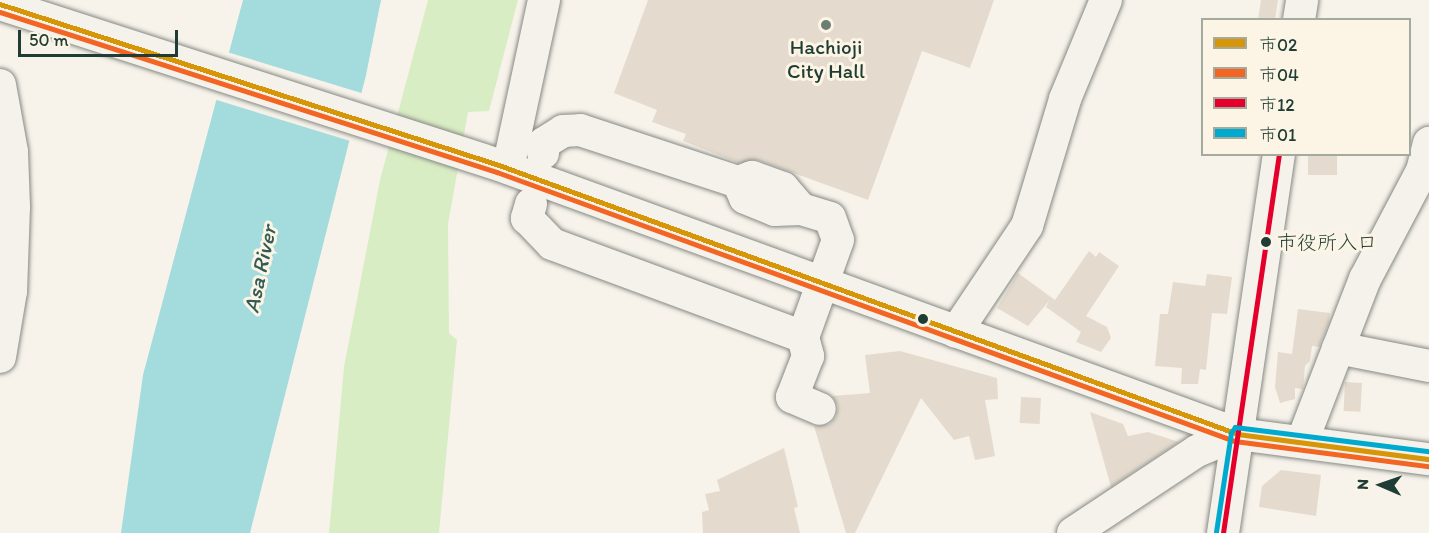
<!DOCTYPE html>
<html>
<head>
<meta charset="utf-8">
<style>
  body { margin:0 }
  #map { position:relative; width:1429px; height:533px; overflow:hidden; background:#f7f3ea; font-family:Itim,"Klee One",sans-serif }
  div>[style] { position:absolute }
  .green>* { inset:0; background:#d9edc4 }
  .water>* { inset:0; background:#a4dcdd }
  .pier>* { inset:0; background:#f7f3ea; transform-origin:0 0 }
  .building>* { inset:0; background:#e4dbce; transform-origin:0 0 }
  .roads { filter:drop-shadow(0 0 2px #868984) drop-shadow(0 0 2px #868984) }
  .minor>* { height:32px; margin:-16px; padding:0 16px; transform-origin:16px; border-radius:16px; background:#f5f2ec }
  .bus-1>* { height:4.5px; margin:-2.25px; padding:0 2.25px; transform-origin:2.25px; border-radius:2.25px; background:#d79608 }
  .bus-2>* { height:4.5px; margin:-2.25px; padding:0 2.25px; transform-origin:2.25px; border-radius:2.25px; background:#f26522 }
  .bus-3>* { height:4.5px; margin:-2.25px; padding:0 2.25px; transform-origin:2.25px; border-radius:2.25px; background:#e4002b }
  .bus-4>* { height:4.5px; margin:-2.25px; padding:0 2.25px; transform-origin:2.25px; border-radius:2.25px; background:#00a9ce }
  .dots>* { width:16px; height:16px; translate:-50% -50%; box-sizing:border-box; border:3px solid #fcf5e5; border-radius:50% }
  span { translate:-50% -50%; white-space:nowrap; text-align:center; line-height:1.15; -webkit-text-stroke:6px #fcf5e5; paint-order:stroke }
  .bus-label { font-size:20px; color:#1f3d34 }
  .left { translate:0 -50%; text-align:left }
  .poi-label { font-size:21px; color:#1f3d34 }
  .water-label { font-size:22px; color:#335b55; font-style:italic }
  .legend { position:absolute; left:1201px; top:18px; width:210px; height:138px; box-sizing:border-box; background:#fcf5e5; border:2px solid #a4ab9e; margin:0; padding:8px 10px; list-style:none; font-size:18px; color:#1f3d34 }
  .legend li { display:flex; align-items:center; gap:12px; height:30px }
  .legend b { width:30px; border:2px solid #a4ab9e }
  .north { position:absolute; left:1351px; top:455px; width:60px; height:60px; -webkit-text-stroke:4px #fcf5e5; paint-order:stroke; rotate:272deg; font-size:16px; font-weight:700; line-height:24px; text-align:center; color:#1f3d34 }
  .north::after { content:''; display:block; margin:auto; width:21px; height:27px; background:#1f3d34; clip-path:polygon(50% 0,100% 100%,50% 72%,0 100%) }
  .scale { position:absolute; left:18px; top:30px; width:160px; height:27px; box-sizing:border-box; border:3px solid #1f3d34; border-top:0; padding-left:8px; font-size:18px; line-height:21px; white-space:nowrap; color:#1f3d34; -webkit-text-stroke:4px #fcf5e5; paint-order:stroke }
</style>
</head>
<body>
<div id="map">
  <div class="green">
    <i style="clip-path:polygon(428px 0,518px 0,489px 111px,468px 112px,448px 224px,449px 333px,457px 340px,439px 533px,329px 533px,344px 367px,380px 180px)"></i>
  </div>
  <div class="water">
    <i style="clip-path:polygon(243px 0,381px 0,366px 75px,250px 533px,121px 533px,143px 375px)"></i>
  </div>
  <div class="pier">
    <i style="left:227px;top:52px;width:144px;height:49px;rotate:17deg"></i>
  </div>
  <div class="building">
    <i style="clip-path:polygon(648px 0,994px 0,970px 68px,922px 51px,868px 200px,758px 160px,739px 163px,683px 141px,686px 134px,652px 122px,657px 110px,614px 93px)"></i>
    <i style="clip-path:polygon(1261px 0,1278px 0,1275px 20px,1258px 20px)"></i>
    <i style="left:1308px;top:154px;width:29px;height:21px"></i>
    <i style="clip-path:polygon(1089px 251px,1096px 257px,1099px 252px,1119px 266px,1086px 316px,1107px 327px,1111px 338px,1101px 352px,1076px 342px,1081px 332px,1046px 307px,1049px 301px,1028px 326px,997px 308px,1018px 273px,1055px 300px)"></i>
    <i style="clip-path:polygon(1207px 274px,1232px 277px,1227px 314px,1212px 313px,1206px 370px,1200px 369px,1198px 384px,1181px 384px,1182px 368px,1155px 366px,1160px 314px,1168px 314px,1173px 282px,1205px 286px)"></i>
    <i style="clip-path:polygon(1298px 309px,1330px 313px,1329px 322px,1319px 347px,1312px 346px,1310px 361px,1305px 366px,1303px 389px,1295px 388px,1295px 399px,1280px 403px,1275px 387px,1278px 352px,1292px 354px)"></i>
    <i style="clip-path:polygon(900px 351px,997px 378px,998px 399px,985px 400px,995px 456px,975px 460px,969px 436px,954px 440px,921px 398px,855px 533px,846px 533px,814px 426px,830px 424px,836px 417px,838px 406px,832px 396px,870px 393px,865px 355px)"></i>
    <i style="left:1345px;top:382px;width:17px;height:29px;rotate:3deg"></i>
    <i style="left:1021px;top:397px;width:20px;height:26px;rotate:3deg"></i>
    <i style="clip-path:polygon(1090px 412px,1123px 424px,1128px 436px,1148px 432px,1179px 442px,1111px 487px)"></i>
    <i style="clip-path:polygon(784px 448px,798px 507px,794px 508px,800px 533px,703px 533px,702px 512px,709px 510px,705px 494px,720px 491px,717px 480px)"></i>
    <i style="clip-path:polygon(1281px 470px,1321px 475px,1316px 516px,1259px 507px,1262px 486px)"></i>
  </div>
  <div class="roads">
    <div class="minor">
      <i style="left:0;top:4px;width:524px;rotate:17.88deg"></i>
      <i style="left:499px;top:165px;width:786px;rotate:20deg"></i>
      <i style="left:1238px;top:434px;width:193px;rotate:7.5deg"></i>
      <i style="left:1299px;top:20px;width:20px;rotate:-81deg"></i>
      <i style="left:0;top:85px;width:68px;rotate:79.8deg"></i>
      <i style="left:12px;top:152px;width:55px;rotate:87.9deg"></i>
      <i style="left:14px;top:207px;width:84px;rotate:92deg"></i>
      <i style="left:11px;top:291px;width:67px;rotate:99.5deg"></i>
      <i style="left:543px;top:153px;width:10px;rotate:-84deg"></i>
      <i style="left:544px;top:143px;width:22px;rotate:-32deg"></i>
      <i style="left:563px;top:131px;width:17px;rotate:-3deg"></i>
      <i style="left:580px;top:130px;width:166px;rotate:18.2deg"></i>
      <i style="left:508px;top:168px;width:172px;rotate:-77.9deg"></i>
      <i style="left:531px;top:204px;width:15px;rotate:106deg"></i>
      <i style="left:527px;top:218px;width:36px;rotate:46deg"></i>
      <i style="left:552px;top:244px;width:268px;rotate:20.3deg"></i>
      <i style="left:801px;top:209px;width:28px;rotate:-131deg"></i>
      <i style="left:783px;top:188px;width:33px;rotate:-160deg"></i>
      <i style="left:752px;top:177px;width:15px;rotate:160deg"></i>
      <i style="left:738px;top:182px;width:17px;rotate:66deg"></i>
      <i style="left:745px;top:198px;width:32px;rotate:22deg"></i>
      <i style="left:775px;top:210px;width:26px;rotate:-2deg"></i>
      <i style="left:801px;top:209px;width:30px;rotate:17deg"></i>
      <i style="left:830px;top:218px;width:23px;rotate:70deg"></i>
      <i style="left:838px;top:240px;width:103px;rotate:109.8deg"></i>
      <i style="left:803px;top:337px;width:20px;rotate:75deg"></i>
      <i style="left:808px;top:356px;width:44px;rotate:111.3deg"></i>
      <i style="left:792px;top:397px;width:30px;rotate:23deg"></i>
      <i style="left:956px;top:332px;width:128px;rotate:-56.2deg"></i>
      <i style="left:1027px;top:226px;width:133px;rotate:-73.3deg"></i>
      <i style="left:1065px;top:99px;width:107px;rotate:-67.5deg"></i>
      <i style="left:1338px;top:348px;width:93px;rotate:11.2deg"></i>
      <i style="left:1302px;top:442px;width:175px;rotate:-68.9deg"></i>
      <i style="left:1365px;top:279px;width:122px;rotate:-62.2deg"></i>
      <i style="left:1422px;top:171px;width:29px;rotate:-76deg"></i>
      <i style="left:1073px;top:533px;width:149px;rotate:-33.5deg"></i>
      <i style="left:1197px;top:451px;width:44px;rotate:-22.5deg"></i>
      <i style="left:1223px;top:533px;width:383px;rotate:-81.6deg"></i>
    </div>
  </div>
  <div class="bus-1">
    <i style="left:0;top:4px;width:524px;rotate:17.88deg"></i>
    <i style="left:499px;top:165px;width:786px;rotate:20deg"></i>
    <i style="left:1238px;top:434px;width:193px;rotate:7.5deg"></i>
  </div>
  <div class="bus-2">
    <i style="left:0;top:12px;width:522px;rotate:17.85deg"></i>
    <i style="left:497px;top:172px;width:785px;rotate:20.03deg"></i>
    <i style="left:1235px;top:441px;width:195px;rotate:7.4deg"></i>
  </div>
  <div class="bus-3">
    <i style="left:1223px;top:533px;width:383px;rotate:-81.6deg"></i>
  </div>
  <div class="bus-4">
    <i style="left:1216px;top:532px;width:100px;rotate:-81.4deg"></i>
    <i style="left:1231px;top:433px;width:7px;rotate:-56deg"></i>
    <i style="left:1235px;top:427px;width:195px;rotate:7.1deg"></i>
  </div>
  <div class="dots">
    <i style="left:826px;top:25px;background:#6b7d74"></i>
    <i style="left:1266px;top:242px;background:#1f3d34"></i>
    <i style="left:923px;top:319px;background:#1f3d34"></i>
  </div>
  <div class="bus-label">
    <span class="left" style="left:1277px;top:242px">市役所入口</span>
  </div>
  <div class="poi-label">
    <span style="left:826px;top:59px">Hachioji<br>City Hall</span>
  </div>
  <div class="water-label">
    <span style="left:260px;top:269px;rotate:-78deg">Asa River</span>
  </div>
  <ul class="legend">
  <li><b style="height:8px;background:#d79608"></b>市02</li>
  <li><b style="height:8px;background:#f26522"></b>市04</li>
  <li><b style="height:8px;background:#e4002b"></b>市12</li>
  <li><b style="height:8px;background:#00a9ce"></b>市01</li>
  </ul>
  <div class="north">N</div>
  <div class="scale">50 m</div>
</div>
</body>
</html>
